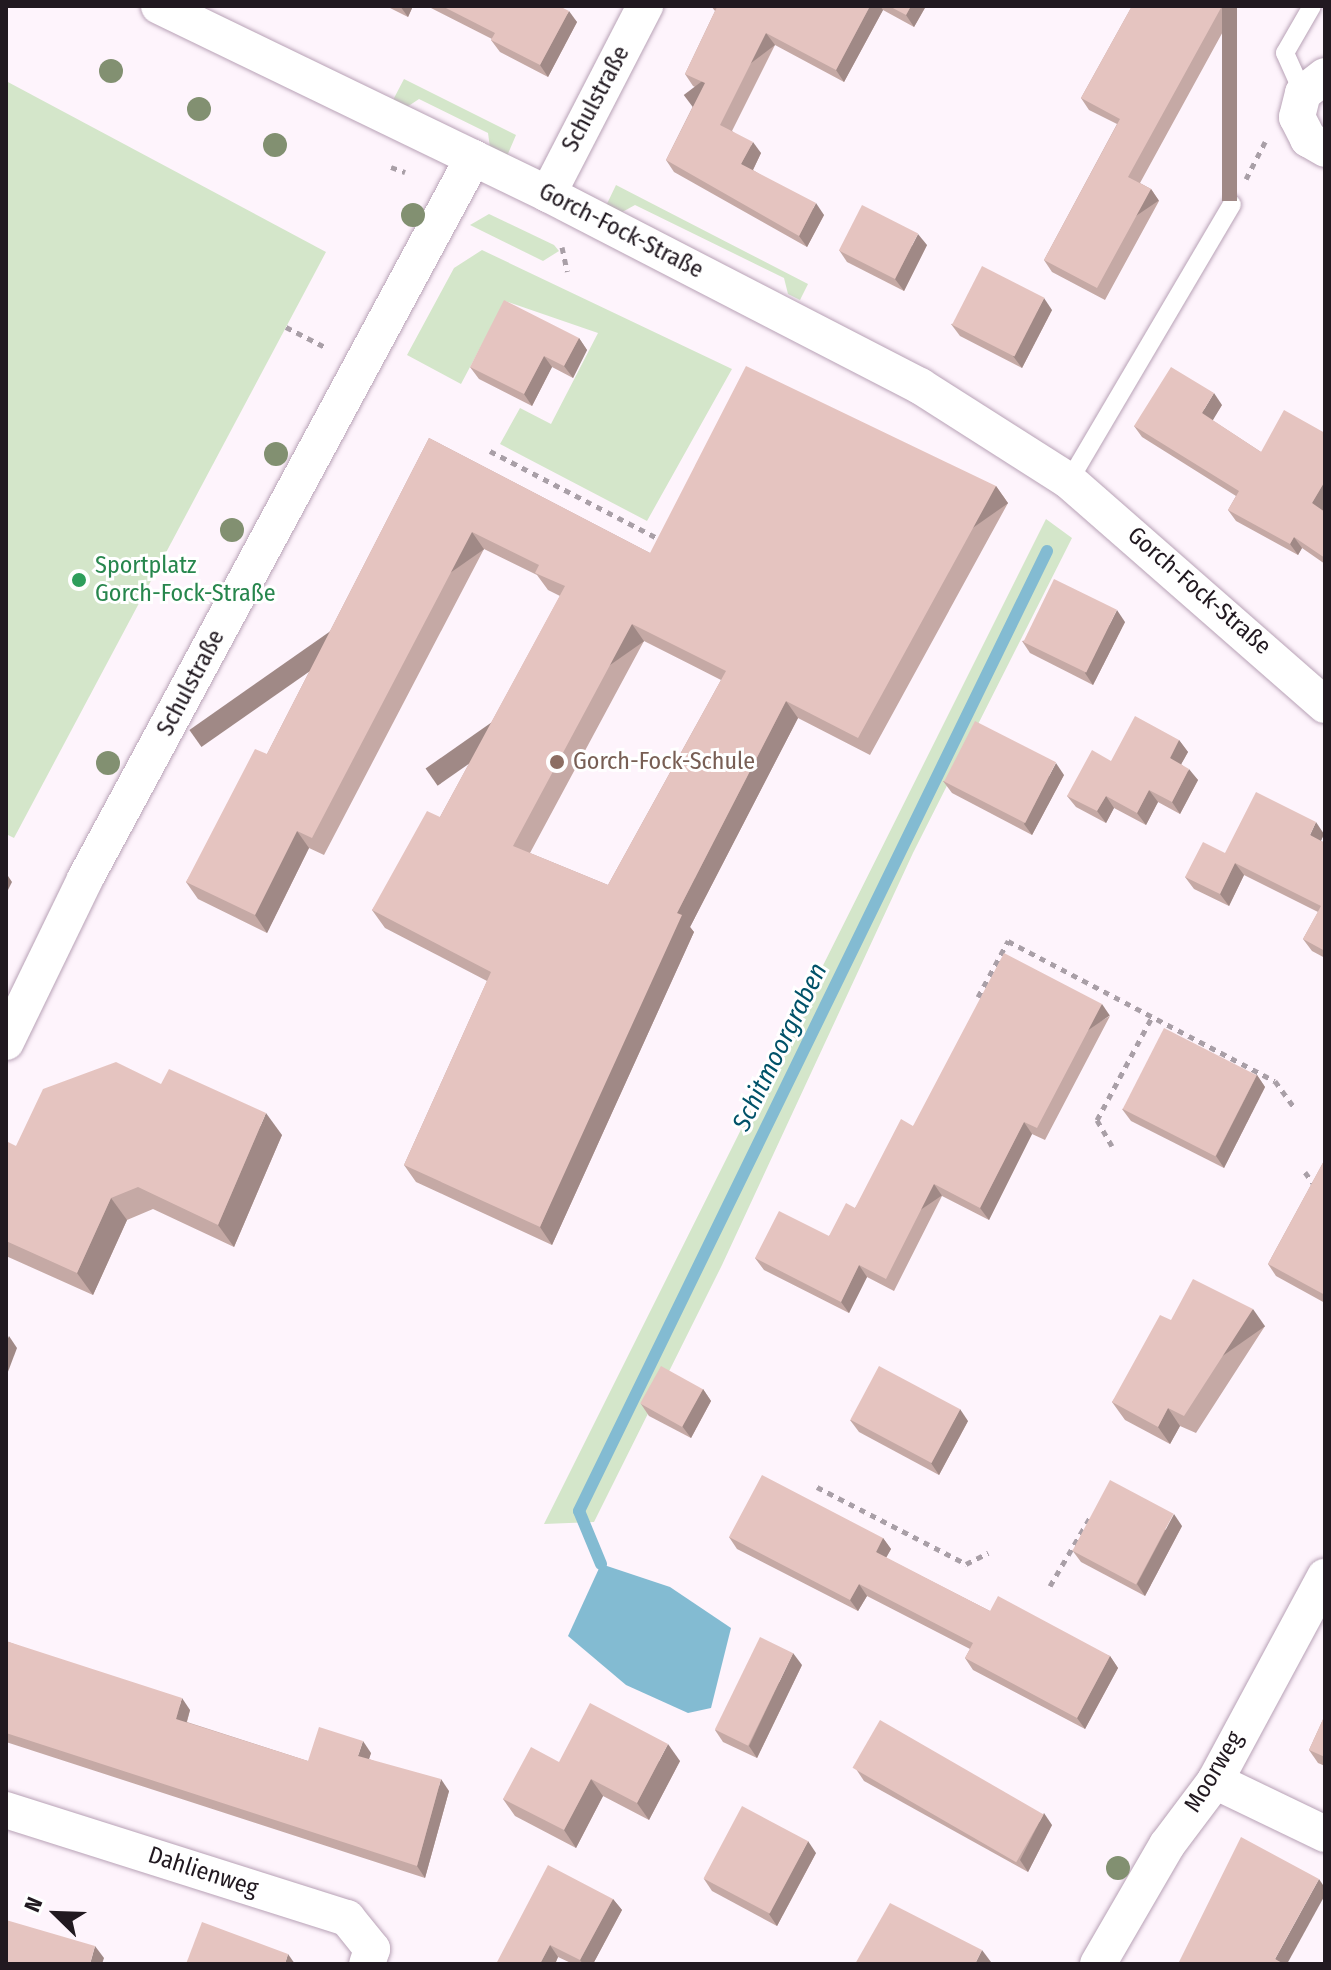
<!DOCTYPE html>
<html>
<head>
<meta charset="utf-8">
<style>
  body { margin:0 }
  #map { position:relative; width:1331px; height:1970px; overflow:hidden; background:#fef4fc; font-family:"Fira Sans Condensed",sans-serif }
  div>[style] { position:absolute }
  .green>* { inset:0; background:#d4e6ca }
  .water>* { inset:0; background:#83bbd2 }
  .stream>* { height:12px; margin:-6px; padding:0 6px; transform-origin:6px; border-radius:6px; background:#83bbd2 }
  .path>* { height:5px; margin-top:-2.5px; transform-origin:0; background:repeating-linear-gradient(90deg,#a99fa7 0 6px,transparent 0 12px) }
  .roads { filter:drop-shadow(0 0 2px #b8a2b6) drop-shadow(0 0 2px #b8a2b6) }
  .service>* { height:18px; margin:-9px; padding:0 9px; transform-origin:9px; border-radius:9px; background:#fff }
  .minor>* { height:36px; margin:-18px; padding:0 18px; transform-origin:18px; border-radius:18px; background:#fff }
  .trees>* { width:24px; height:24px; margin:-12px; border-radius:50%; background:#829071 }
  .wall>* { inset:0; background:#c5a9a5 }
  .shaded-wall>* { inset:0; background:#a08986; transform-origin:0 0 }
  .building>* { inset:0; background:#e5c4c0; transform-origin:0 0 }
  .dots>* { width:22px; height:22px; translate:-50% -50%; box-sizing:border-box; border:4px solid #fff; border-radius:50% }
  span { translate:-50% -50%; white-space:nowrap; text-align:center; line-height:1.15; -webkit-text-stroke:6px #fff; paint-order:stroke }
  .street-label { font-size:24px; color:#211920 }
  .leisure-label { font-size:24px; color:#27864d }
  .left { translate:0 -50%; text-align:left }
  .education-label { font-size:24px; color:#785e54 }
  .water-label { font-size:26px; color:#005269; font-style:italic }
  .frame { position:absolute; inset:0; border:8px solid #211920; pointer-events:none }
  .north { position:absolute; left:16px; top:1874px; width:80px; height:80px; -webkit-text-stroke:6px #fff; paint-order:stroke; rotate:293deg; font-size:22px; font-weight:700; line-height:32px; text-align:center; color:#211920 }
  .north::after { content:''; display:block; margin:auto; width:28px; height:36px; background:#211920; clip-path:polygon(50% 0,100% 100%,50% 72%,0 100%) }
</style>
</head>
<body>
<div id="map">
  <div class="green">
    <i style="clip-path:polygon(404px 79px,516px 135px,507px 156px,490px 148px,488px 133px,419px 99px,407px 107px,393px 100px)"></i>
    <i style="clip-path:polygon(6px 81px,326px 252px,14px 838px,6px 834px)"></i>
    <i style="clip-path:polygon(616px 185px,808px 284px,800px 300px,788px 294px,784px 278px,635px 205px,615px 216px,604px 210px)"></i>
    <i style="clip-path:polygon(489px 214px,554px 245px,559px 251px,543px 261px,470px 225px)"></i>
    <i style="clip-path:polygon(482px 250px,732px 369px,647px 521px,500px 444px,520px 408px,551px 424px,598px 333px,505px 301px,461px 384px,407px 355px,454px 268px)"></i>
    <i style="clip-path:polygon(1046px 519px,1072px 538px,913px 853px,722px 1265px,594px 1522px,544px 1524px)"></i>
  </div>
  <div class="water">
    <i style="clip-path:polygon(601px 1564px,670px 1587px,731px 1628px,711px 1708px,688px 1713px,626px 1685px,568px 1636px)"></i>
  </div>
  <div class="stream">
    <i style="left:601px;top:1564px;width:57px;rotate:-112.5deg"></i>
    <i style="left:579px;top:1511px;width:1068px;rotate:-64.01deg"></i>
  </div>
  <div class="path">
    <i style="left:391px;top:167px;width:15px;rotate:20deg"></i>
    <i style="left:1246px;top:179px;width:42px;rotate:-62.8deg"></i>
    <i style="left:562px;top:247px;width:25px;rotate:78deg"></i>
    <i style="left:286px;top:327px;width:46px;rotate:27.1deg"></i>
    <i style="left:490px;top:451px;width:195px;rotate:27.5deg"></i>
    <i style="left:986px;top:1000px;width:9px;rotate:-159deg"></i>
    <i style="left:978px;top:997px;width:64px;rotate:-61.8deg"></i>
    <i style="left:1008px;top:941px;width:301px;rotate:27.7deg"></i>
    <i style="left:1275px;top:1081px;width:34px;rotate:54deg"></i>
    <i style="left:1112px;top:1146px;width:30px;rotate:-120deg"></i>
    <i style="left:1097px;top:1120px;width:117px;rotate:-61.9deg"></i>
    <i style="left:1305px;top:1172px;width:19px;rotate:54deg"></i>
    <i style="left:817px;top:1487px;width:168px;rotate:27.3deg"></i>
    <i style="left:966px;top:1564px;width:25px;rotate:-27deg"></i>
    <i style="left:1050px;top:1586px;width:83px;rotate:-59.7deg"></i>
  </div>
  <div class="roads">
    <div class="service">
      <i style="left:1303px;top:93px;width:44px;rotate:-114.2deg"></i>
      <i style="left:1285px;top:53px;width:54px;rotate:-60.1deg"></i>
      <i style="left:1069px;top:481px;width:321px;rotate:-59.5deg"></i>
    </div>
    <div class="minor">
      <i style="left:159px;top:6px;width:432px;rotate:25.8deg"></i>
      <i style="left:548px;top:194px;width:419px;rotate:27.3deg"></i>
      <i style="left:920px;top:386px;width:177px;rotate:32.5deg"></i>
      <i style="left:1069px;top:481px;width:340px;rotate:41.2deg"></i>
      <i style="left:1325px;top:76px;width:28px;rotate:142deg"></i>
      <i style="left:1303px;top:93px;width:25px;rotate:104deg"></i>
      <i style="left:1297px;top:117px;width:25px;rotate:63deg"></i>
      <i style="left:1308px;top:139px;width:20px;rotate:30deg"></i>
      <i style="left:548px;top:194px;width:212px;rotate:-62.7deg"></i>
      <i style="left:6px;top:1042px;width:181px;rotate:-64.1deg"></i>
      <i style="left:85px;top:879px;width:819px;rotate:-61.71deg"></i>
      <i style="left:1215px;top:1781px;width:122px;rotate:25.7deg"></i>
      <i style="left:6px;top:1810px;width:358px;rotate:17.6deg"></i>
      <i style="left:347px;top:1918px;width:40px;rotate:51deg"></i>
      <i style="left:372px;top:1949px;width:16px;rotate:108deg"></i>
      <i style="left:1098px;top:1964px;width:138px;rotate:-59.9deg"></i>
      <i style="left:1167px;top:1845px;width:80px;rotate:-53.1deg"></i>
      <i style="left:1215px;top:1781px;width:232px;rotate:-61.7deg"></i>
    </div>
  </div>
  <div class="trees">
    <i style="left:111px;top:71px"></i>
    <i style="left:199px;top:109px"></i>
    <i style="left:275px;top:145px"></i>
    <i style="left:413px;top:215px"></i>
    <i style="left:276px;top:454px"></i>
    <i style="left:232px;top:530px"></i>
    <i style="left:108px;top:763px"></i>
    <i style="left:1118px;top:1868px"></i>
  </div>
  <div class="wall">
    <i style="clip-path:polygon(386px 6px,413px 6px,408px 17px)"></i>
    <i style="clip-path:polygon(427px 6px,559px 6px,577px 22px,548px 77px,500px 52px,491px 40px,492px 39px)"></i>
    <i style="clip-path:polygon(711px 6px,926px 6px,914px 27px,883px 10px,844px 82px,775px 45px,732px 131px,761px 153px,753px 170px,824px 215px,807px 247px,674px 172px,666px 160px,701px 90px,693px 86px,685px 74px,715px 11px)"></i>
    <i style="clip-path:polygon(1132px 6px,1237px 6px,1140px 183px,1151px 189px,1159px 201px,1105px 300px,1052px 272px,1044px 260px,1117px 124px,1089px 110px,1081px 98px)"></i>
    <i style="clip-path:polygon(927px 245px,904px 291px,847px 262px,839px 250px)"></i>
    <i style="clip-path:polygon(1052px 310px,1022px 368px,960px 336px,951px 324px)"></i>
    <i style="clip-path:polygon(579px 338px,587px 350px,573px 378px,552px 367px,532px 406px,479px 379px,470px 367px)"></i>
    <i style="clip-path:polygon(1222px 405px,1212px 420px,1261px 452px,1325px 433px,1325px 507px,1323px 510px,1325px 512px,1325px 564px,1302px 548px,1298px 555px,1236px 521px,1228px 510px,1236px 496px,1142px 437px,1134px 426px)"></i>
    <i style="clip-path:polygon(evenodd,429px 438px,650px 553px,996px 486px,1008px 503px,870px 755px,798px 718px,690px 927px,694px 932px,552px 1245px,416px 1182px,404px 1165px,487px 981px,385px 928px,372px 910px,440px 817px,560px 596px,548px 590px,537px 575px,484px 549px,324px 855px,309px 848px,267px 933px,198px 899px,186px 882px,267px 754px,429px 438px,644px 641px,721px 680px,608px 885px,530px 853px,644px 641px)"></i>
    <i style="clip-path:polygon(1125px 622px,1093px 685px,1030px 653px,1022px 641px)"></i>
    <i style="clip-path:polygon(1179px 740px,1188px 752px,1181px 764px,1198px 780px,1180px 814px,1158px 802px,1146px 825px,1114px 808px,1106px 823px,1076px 807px,1067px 796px,1111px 761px)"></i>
    <i style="clip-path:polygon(1064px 775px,1032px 835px,952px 793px,943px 781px)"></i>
    <i style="clip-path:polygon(1324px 834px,1321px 841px,1325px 843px,1325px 958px,1312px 951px,1303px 939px,1318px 912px,1244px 875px,1229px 906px,1194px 889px,1185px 877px,1225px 853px)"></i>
    <i style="clip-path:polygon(1110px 1016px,1045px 1140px,1032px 1134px,989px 1220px,942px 1196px,894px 1291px,867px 1277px,849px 1313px,764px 1270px,755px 1258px,829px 1236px,855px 1208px,913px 1126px)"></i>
    <i style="clip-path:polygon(1257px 1075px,1265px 1087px,1224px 1168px,1131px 1121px,1122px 1109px)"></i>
    <i style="clip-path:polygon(161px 1084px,282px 1135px,234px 1247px,153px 1209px,127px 1220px,93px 1295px,6px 1256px,6px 1147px,16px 1146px)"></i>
    <i style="clip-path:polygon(1325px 1159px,1325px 1303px,1276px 1276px,1268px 1264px)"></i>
    <i style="clip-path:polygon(1171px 1320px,1265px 1326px,1196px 1433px,1180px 1426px,1170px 1444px,1125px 1420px,1112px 1402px)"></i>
    <i style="clip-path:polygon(703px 1389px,711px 1401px,691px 1438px,649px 1416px,641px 1404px)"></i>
    <i style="clip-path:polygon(850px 1420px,968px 1421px,939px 1475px,859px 1432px)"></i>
    <i style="clip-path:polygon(1182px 1526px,1145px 1596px,1081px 1562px,1072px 1550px)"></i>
    <i style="clip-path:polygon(729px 1537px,883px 1538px,891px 1549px,886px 1558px,990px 1611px,1110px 1656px,1118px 1668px,1085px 1729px,973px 1670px,965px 1658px,970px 1649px,867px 1596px,858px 1611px,737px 1549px)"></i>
    <i style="clip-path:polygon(6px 1641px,190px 1710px,187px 1722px,308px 1761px,371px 1753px,369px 1759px,449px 1791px,425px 1878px,6px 1742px)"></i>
    <i style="clip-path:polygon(802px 1665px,757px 1758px,723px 1742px,715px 1730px)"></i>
    <i style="clip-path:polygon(1325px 1715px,1325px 1766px,1318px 1763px,1309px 1750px)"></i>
    <i style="clip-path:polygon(680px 1761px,649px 1820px,603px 1796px,576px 1848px,515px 1816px,503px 1799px,559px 1762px)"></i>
    <i style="clip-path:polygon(856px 1769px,1052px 1825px,1028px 1872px,864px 1781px)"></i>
    <i style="clip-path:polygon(816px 1853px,777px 1926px,712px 1891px,704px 1879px)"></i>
    <i style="clip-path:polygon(613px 1899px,622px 1910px,593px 1964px,573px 1964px,558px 1957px,555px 1964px,496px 1964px)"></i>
  </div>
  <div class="shaded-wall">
    <i style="clip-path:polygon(400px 6px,413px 6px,408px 17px)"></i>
    <i style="clip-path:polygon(870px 6px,880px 6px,883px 10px,844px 82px,836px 70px)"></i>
    <i style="clip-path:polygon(911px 6px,926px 6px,914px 27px,906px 15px)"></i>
    <i style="left:1222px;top:6px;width:15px;height:195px"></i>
    <i style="clip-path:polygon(569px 11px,577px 22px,548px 77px,540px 65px)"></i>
    <i style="left:766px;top:33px;width:15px;height:103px;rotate:53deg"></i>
    <i style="clip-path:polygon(753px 142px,761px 153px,750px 176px,741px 164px)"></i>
    <i style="left:1151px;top:189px;width:14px;height:113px;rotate:56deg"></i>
    <i style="clip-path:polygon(816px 203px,824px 215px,807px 247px,799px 236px)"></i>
    <i style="clip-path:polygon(918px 234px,927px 245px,904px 291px,895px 279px)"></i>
    <i style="clip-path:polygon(1044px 298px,1052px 310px,1022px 368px,1013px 356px)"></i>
    <i style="clip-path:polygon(579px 338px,587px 350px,573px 378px,564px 366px)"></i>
    <i style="clip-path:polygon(544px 356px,552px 367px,532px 406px,524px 394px)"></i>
    <i style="clip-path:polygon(1214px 393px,1222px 405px,1210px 425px,1202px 413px)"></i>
    <i style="clip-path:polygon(1325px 481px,1325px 507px,1320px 515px,1312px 503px)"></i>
    <i style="left:996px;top:486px;width:21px;height:287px;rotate:55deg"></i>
    <i style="left:472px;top:532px;width:21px;height:345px;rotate:55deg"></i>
    <i style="clip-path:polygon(1294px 537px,1302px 548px,1298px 555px,1290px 544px)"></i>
    <i style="clip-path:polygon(1117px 610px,1125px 622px,1093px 685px,1085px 673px)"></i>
    <i style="left:632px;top:624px;width:21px;height:252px;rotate:55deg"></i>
    <i style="clip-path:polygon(786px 701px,798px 718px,690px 927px,694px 932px,552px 1245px,540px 1227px,677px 913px)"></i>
    <i style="clip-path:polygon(1179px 740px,1188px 752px,1178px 770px,1170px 758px)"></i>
    <i style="clip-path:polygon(1056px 763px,1064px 775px,1032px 835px,1024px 824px)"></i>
    <i style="clip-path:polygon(1189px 769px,1198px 780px,1180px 814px,1172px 802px)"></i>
    <i style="clip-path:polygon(1149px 790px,1158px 802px,1146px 825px,1137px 813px)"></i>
    <i style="clip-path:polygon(1106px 796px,1114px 808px,1106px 823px,1097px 811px)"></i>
    <i style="clip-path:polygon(1316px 822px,1324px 834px,1318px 847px,1310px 835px)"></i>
    <i style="clip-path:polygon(297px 831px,309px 848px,267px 933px,255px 915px)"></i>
    <i style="clip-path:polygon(1235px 863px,1244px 875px,1229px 906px,1220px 894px)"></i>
    <i style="clip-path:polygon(6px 873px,12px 882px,6px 894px)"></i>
    <i style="left:1102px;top:1004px;width:14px;height:140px;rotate:56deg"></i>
    <i style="clip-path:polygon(1257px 1075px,1265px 1087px,1224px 1168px,1216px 1156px)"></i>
    <i style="clip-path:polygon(266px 1113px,282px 1135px,234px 1247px,218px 1225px)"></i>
    <i style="clip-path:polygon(1024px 1122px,1032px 1134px,989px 1220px,980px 1208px)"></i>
    <i style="left:934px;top:1184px;width:14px;height:106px;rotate:56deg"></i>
    <i style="clip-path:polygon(111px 1198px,127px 1220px,93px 1295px,77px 1273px)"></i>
    <i style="clip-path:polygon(859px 1265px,867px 1277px,849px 1313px,841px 1302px)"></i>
    <i style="left:1253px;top:1309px;width:21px;height:127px;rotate:55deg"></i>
    <i style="clip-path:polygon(9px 1336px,17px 1348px,6px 1377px,6px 1343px)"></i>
    <i style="clip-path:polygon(703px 1389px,711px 1401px,691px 1438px,682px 1426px)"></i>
    <i style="clip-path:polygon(1168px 1408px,1180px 1426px,1170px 1444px,1158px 1427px)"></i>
    <i style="clip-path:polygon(960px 1409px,968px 1421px,939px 1475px,931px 1463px)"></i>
    <i style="clip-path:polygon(1174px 1514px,1182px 1526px,1145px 1596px,1137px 1584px)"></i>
    <i style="clip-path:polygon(883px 1538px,891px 1549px,883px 1563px,876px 1552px)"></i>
    <i style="clip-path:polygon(859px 1584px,867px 1596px,858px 1611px,850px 1600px)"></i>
    <i style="clip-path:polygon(793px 1653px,802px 1665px,757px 1758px,749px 1746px)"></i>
    <i style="clip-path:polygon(1110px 1656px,1118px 1668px,1085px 1729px,1077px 1718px)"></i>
    <i style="clip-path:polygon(182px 1698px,190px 1710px,184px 1731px,176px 1719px)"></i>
    <i style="clip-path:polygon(363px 1741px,371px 1753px,366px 1768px,358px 1756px)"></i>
    <i style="clip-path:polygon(668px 1744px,680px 1761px,649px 1820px,637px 1803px)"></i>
    <i style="clip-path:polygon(441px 1779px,449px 1791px,425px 1878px,417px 1866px)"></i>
    <i style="clip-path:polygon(591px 1779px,603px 1796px,576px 1848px,564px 1830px)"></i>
    <i style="clip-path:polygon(1044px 1813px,1052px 1825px,1028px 1872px,1020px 1860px)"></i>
    <i style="clip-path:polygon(808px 1841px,816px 1853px,777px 1926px,769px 1914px)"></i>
    <i style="clip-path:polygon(1319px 1879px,1325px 1888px,1325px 1895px,1287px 1964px,1278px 1964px,1275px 1959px)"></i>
    <i style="clip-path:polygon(613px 1899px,622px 1910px,593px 1964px,583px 1964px,580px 1960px)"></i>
    <i style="clip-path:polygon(550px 1945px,558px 1957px,555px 1964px,540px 1964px)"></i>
    <i style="clip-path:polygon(95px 1946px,104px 1958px,102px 1964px,90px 1964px)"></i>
    <i style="clip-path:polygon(982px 1950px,991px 1962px,990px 1964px,975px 1964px)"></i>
    <i style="clip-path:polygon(288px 1954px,295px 1964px,285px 1964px)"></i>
  </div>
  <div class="building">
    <i style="clip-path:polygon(442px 6px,559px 6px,569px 11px,540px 65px,491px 40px,495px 33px)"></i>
    <i style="clip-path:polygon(715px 6px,870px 6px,836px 70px,766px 33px,720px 125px,753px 142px,741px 164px,816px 203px,799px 236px,666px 160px,705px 83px,685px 74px,717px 7px)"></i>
    <i style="clip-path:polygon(889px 6px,911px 6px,906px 15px)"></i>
    <i style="clip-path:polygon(1132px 6px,1222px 6px,1128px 177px,1151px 189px,1097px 288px,1044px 260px,1120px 119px,1081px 98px)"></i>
    <i style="left:862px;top:205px;width:63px;height:51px;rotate:27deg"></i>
    <i style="left:982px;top:266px;width:70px;height:66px;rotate:27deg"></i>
    <i style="clip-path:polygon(504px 300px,579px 338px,564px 366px,544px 356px,524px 394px,470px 367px)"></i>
    <i style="clip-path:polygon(evenodd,746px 366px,996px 486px,858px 738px,786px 701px,677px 913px,682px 915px,540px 1227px,404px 1165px,491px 972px,372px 910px,427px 811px,440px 817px,565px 586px,535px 573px,539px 565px,472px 532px,312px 838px,297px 831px,255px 915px,186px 882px,255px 749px,267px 754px,429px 438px,650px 553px,746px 366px,632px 624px,726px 671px,608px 885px,513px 846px,632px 624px)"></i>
    <i style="clip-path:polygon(1171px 367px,1214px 393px,1202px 413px,1261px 452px,1284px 410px,1325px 433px,1325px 481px,1312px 503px,1325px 512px,1325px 558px,1294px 537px,1290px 544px,1228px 510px,1239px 491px,1134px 426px)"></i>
    <i style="left:1054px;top:579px;width:70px;height:70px;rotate:26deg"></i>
    <i style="clip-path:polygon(1135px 716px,1179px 740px,1170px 758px,1189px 769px,1172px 802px,1149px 790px,1137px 813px,1106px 796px,1097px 811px,1067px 796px,1092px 750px,1111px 761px)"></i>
    <i style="left:975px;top:721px;width:91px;height:68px;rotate:27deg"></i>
    <i style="clip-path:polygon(1256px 792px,1316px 822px,1310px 835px,1325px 843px,1325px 951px,1303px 939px,1321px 906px,1235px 863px,1220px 894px,1185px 877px,1203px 842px,1225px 853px)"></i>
    <i style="clip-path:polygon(1004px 953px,1102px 1004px,1037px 1128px,1024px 1122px,980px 1208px,934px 1184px,886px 1279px,859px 1265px,841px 1302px,755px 1258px,779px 1211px,829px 1236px,846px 1203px,855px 1208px,901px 1119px,913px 1126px)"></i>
    <i style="left:1164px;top:1028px;width:104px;height:91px;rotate:27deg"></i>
    <i style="clip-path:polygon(116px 1062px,161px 1084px,169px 1069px,266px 1113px,218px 1225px,138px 1187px,111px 1198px,77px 1273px,6px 1241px,6px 1147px,8px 1142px,16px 1146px,43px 1089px)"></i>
    <i style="clip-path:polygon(1325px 1159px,1325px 1295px,1268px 1264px)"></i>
    <i style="clip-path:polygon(1193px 1279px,1253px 1309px,1184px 1416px,1168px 1408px,1158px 1427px,1112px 1402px,1160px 1315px,1171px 1320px)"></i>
    <i style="left:661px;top:1366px;width:48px;height:43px;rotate:29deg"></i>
    <i style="left:879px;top:1366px;width:92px;height:61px;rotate:28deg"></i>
    <i style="clip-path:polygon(762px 1475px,883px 1538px,876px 1552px,990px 1611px,998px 1596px,1110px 1656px,1077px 1718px,965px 1658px,973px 1643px,859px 1584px,850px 1600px,729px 1537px)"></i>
    <i style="left:1110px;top:1480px;width:72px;height:80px;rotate:28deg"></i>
    <i style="left:760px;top:1637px;width:37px;height:103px;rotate:26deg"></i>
    <i style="clip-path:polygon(6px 1641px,182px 1698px,176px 1719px,308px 1761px,319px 1727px,363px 1741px,358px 1756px,441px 1779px,417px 1866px,6px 1733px)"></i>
    <i style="clip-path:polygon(590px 1703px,668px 1744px,637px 1803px,591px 1779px,564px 1830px,503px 1799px,531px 1747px,559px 1762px)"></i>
    <i style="clip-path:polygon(1325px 1715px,1325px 1757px,1309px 1750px)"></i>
    <i style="left:880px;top:1720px;width:189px;height:55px;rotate:30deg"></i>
    <i style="left:742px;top:1806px;width:75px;height:82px;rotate:28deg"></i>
    <i style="clip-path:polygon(1241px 1837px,1319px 1879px,1275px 1959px,1284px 1964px,1178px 1964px)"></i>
    <i style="clip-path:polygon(548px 1865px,613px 1899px,580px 1960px,550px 1945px,540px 1964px,496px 1964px)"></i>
    <i style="clip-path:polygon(890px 1903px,982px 1950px,975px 1964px,855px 1964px)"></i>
    <i style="clip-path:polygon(6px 1920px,95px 1946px,90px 1964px,6px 1964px)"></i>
    <i style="clip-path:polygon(202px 1922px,288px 1954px,285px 1964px,186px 1964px)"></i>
  </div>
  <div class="dots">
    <i style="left:79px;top:580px;background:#2e9e5b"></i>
    <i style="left:557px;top:762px;background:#8d6e63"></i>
  </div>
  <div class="street-label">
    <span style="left:596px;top:99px;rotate:-62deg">Schulstraße</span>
    <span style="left:621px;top:231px;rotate:27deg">Gorch-Fock-Straße</span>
    <span style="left:1199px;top:591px;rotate:41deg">Gorch-Fock-Straße</span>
    <span style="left:191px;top:683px;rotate:-62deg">Schulstraße</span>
    <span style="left:1214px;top:1772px;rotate:-59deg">Moorweg</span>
    <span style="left:203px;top:1872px;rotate:18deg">Dahlienweg</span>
  </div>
  <div class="leisure-label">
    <span class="left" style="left:95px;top:580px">Sportplatz<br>Gorch-Fock-Straße</span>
  </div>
  <div class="education-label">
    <span class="left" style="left:573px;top:762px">Gorch-Fock-Schule</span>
  </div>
  <div class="water-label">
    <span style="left:780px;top:1047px;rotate:-64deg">Schitmoorgraben</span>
  </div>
  <div class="frame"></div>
  <div class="north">N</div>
</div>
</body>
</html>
